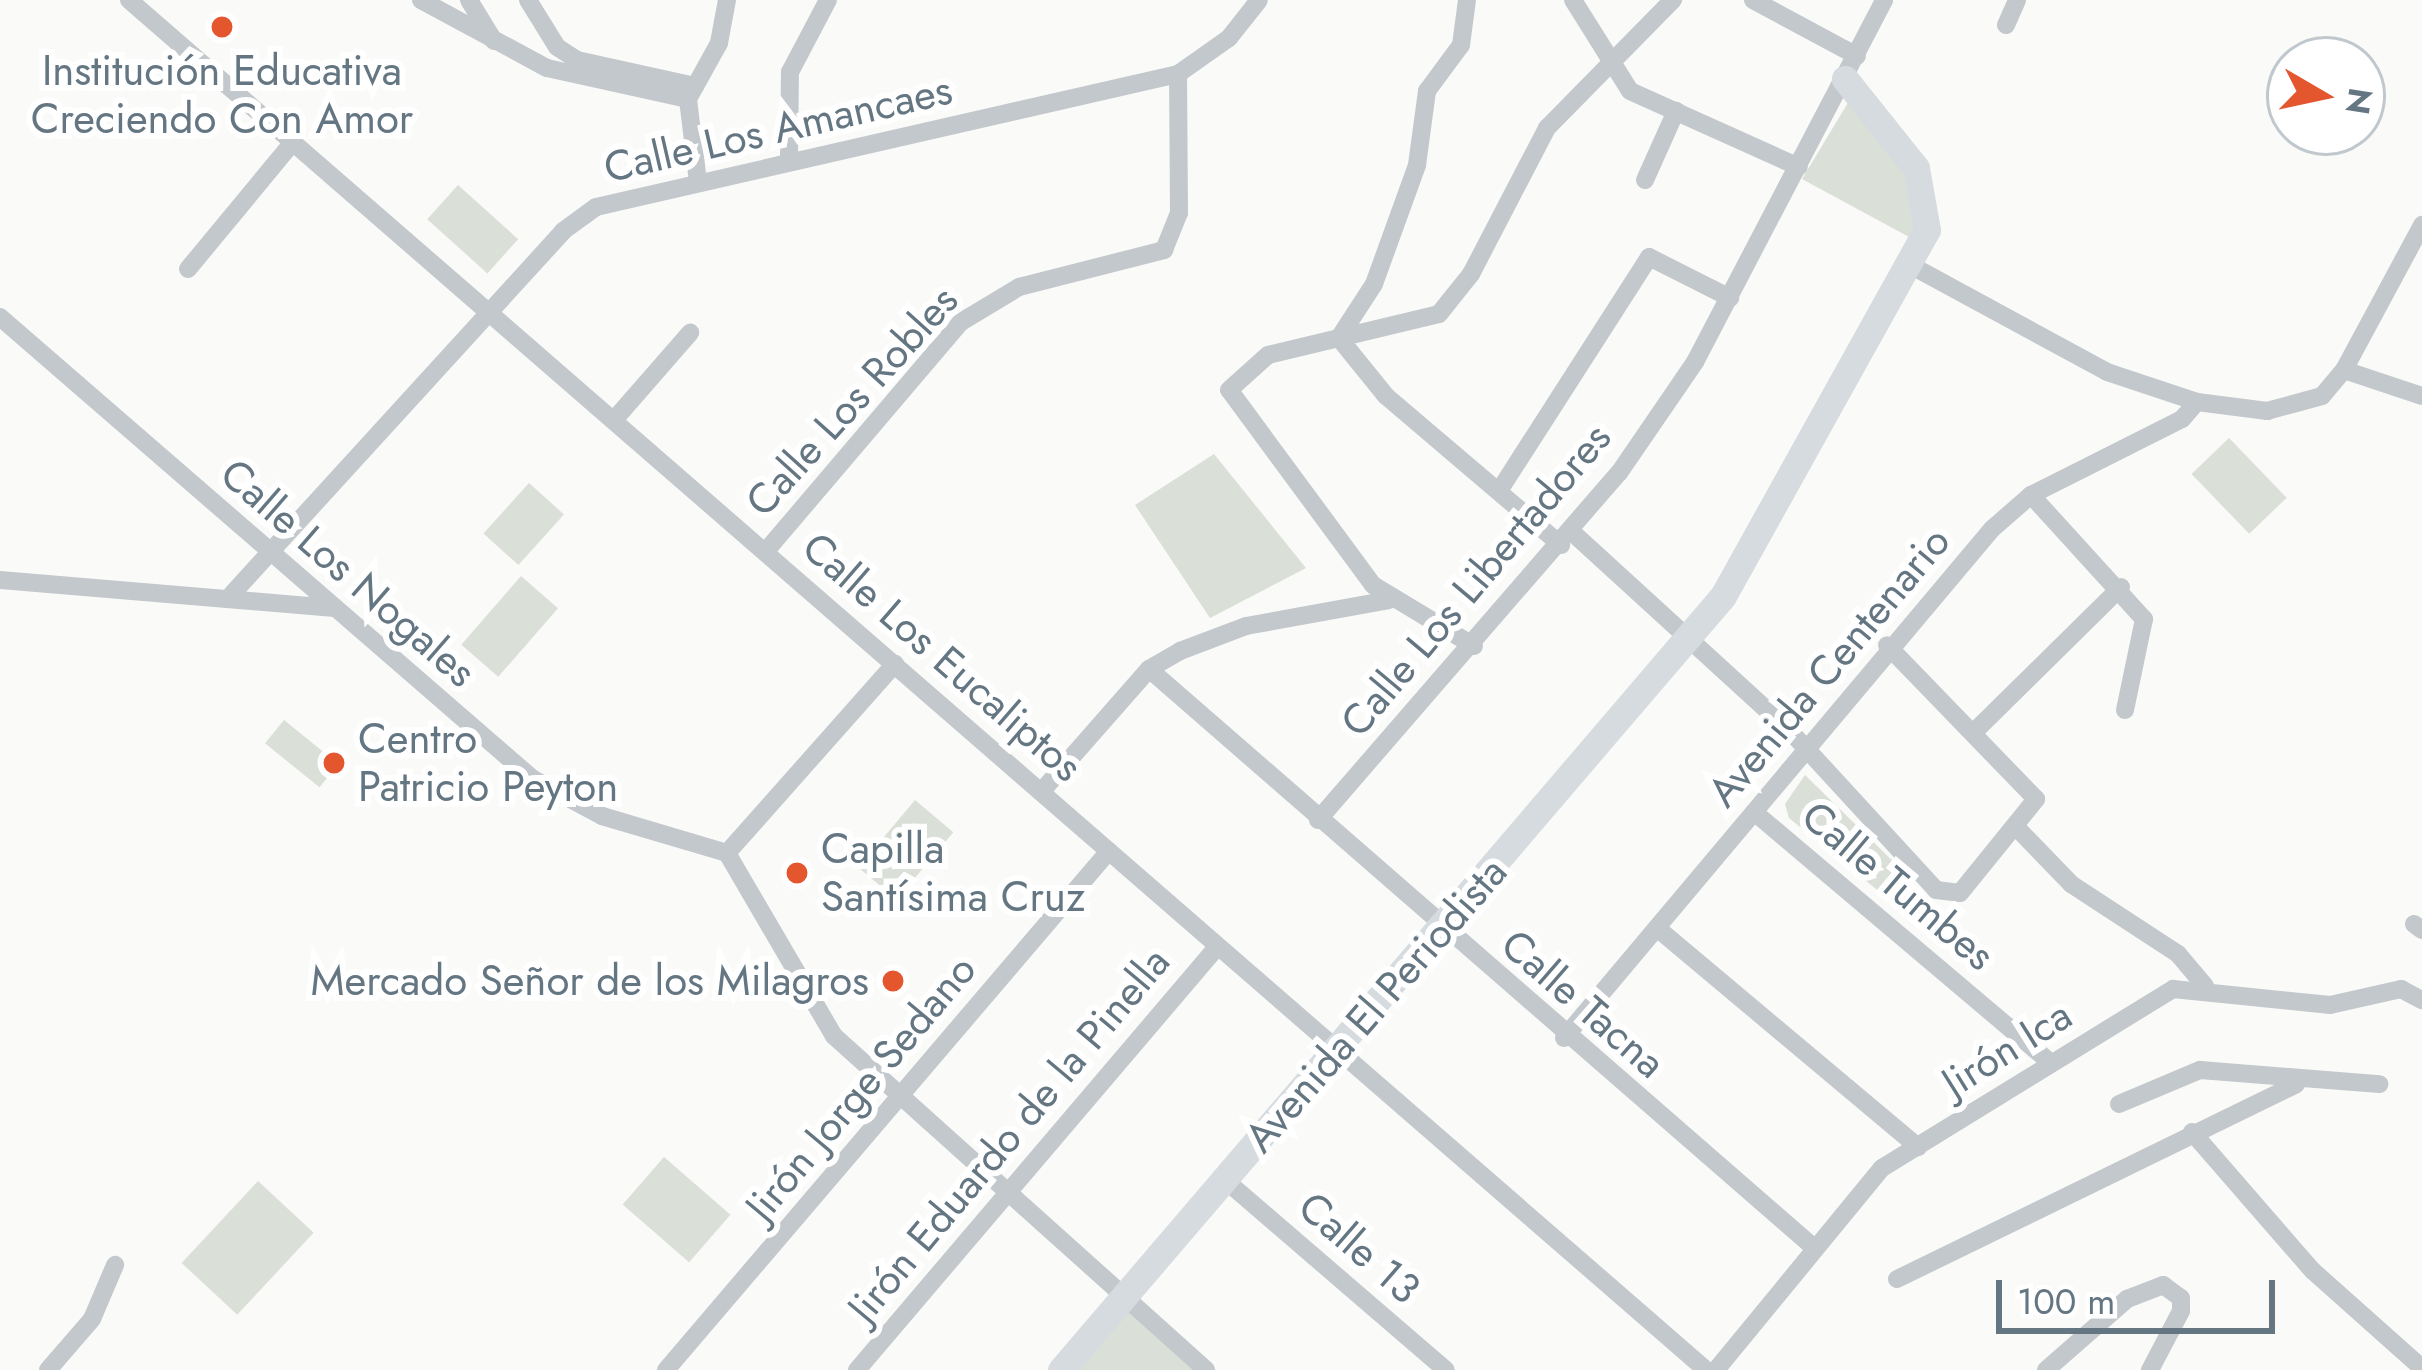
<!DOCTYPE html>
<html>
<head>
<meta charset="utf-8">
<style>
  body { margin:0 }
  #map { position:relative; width:2422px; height:1370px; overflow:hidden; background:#fafaf8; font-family:Jost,sans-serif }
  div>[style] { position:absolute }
  .green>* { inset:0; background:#dadfd7; transform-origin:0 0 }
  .street>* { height:18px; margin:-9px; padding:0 9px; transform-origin:9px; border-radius:9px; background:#c3c8cc }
  .secondary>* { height:27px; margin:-13.5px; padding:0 13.5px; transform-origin:13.5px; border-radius:13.5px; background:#d6dbdf }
  .dots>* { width:33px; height:33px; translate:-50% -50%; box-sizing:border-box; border:6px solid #fff; border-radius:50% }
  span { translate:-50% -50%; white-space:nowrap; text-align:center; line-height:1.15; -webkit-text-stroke:12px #fff; paint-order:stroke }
  .poi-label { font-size:42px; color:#657683 }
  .left { translate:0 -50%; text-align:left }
  .right { translate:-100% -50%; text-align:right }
  .street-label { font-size:42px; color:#657683 }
  .north { position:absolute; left:2266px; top:36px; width:120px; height:120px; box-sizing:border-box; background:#fff; border:3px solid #c1c8cd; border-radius:50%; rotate:99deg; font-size:33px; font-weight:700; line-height:48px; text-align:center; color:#657683 }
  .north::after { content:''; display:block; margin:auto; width:42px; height:54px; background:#e4572e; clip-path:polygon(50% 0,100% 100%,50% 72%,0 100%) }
  .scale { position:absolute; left:1996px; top:1280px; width:279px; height:54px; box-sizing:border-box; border:6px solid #657683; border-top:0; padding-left:15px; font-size:36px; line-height:42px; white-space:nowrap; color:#657683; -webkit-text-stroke:9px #fff; paint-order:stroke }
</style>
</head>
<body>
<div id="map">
  <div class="green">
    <i style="clip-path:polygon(1849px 101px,1915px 186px,1920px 214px,1911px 238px,1802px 179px)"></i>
    <i style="left:458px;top:185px;width:81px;height:46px;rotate:42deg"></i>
    <i style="left:2229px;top:438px;width:83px;height:52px;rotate:46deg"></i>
    <i style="clip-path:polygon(1214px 454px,1306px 568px,1210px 618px,1135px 505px)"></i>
    <i style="left:529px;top:483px;width:47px;height:68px;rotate:42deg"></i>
    <i style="left:521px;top:576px;width:49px;height:91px;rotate:41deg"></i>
    <i style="left:284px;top:720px;width:70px;height:30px;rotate:39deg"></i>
    <i style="clip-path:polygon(1805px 775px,1906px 874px,1914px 898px,1903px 911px,1789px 818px,1785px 804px)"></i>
    <i style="left:915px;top:800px;width:50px;height:88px;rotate:40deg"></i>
    <i style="left:664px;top:1157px;width:88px;height:63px;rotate:41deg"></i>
    <i style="left:258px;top:1181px;width:76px;height:112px;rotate:43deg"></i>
    <i style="clip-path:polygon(1127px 1310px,1195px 1370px,1076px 1370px)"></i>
  </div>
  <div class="street">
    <i style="left:129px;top:0;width:2089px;rotate:40.98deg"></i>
    <i style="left:421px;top:0;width:143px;rotate:28.4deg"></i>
    <i style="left:547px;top:68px;width:144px;rotate:12.4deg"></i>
    <i style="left:469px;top:0;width:48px;rotate:58.6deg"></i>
    <i style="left:528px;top:0;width:55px;rotate:58.3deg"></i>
    <i style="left:557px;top:47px;width:24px;rotate:33deg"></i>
    <i style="left:577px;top:60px;width:121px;rotate:12.4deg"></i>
    <i style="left:1573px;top:0;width:107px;rotate:57.9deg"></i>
    <i style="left:1630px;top:91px;width:185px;rotate:24.2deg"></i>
    <i style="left:1753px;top:0;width:118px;rotate:28.3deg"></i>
    <i style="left:2006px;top:25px;width:27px;rotate:-66deg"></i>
    <i style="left:789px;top:161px;width:89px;rotate:-89.4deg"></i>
    <i style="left:790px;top:72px;width:81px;rotate:-62.2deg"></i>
    <i style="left:1645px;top:180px;width:76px;rotate:-65.8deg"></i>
    <i style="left:698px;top:182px;width:84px;rotate:-96.9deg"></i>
    <i style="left:688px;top:99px;width:64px;rotate:-61deg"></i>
    <i style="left:719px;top:43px;width:44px;rotate:-79.5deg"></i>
    <i style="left:1912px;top:266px;width:222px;rotate:28.5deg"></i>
    <i style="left:2107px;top:372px;width:95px;rotate:18.4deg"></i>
    <i style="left:2197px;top:402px;width:71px;rotate:7.3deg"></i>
    <i style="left:2267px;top:411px;width:57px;rotate:-15.3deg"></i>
    <i style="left:2322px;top:396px;width:34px;rotate:-50deg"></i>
    <i style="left:2344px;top:370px;width:165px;rotate:-61.7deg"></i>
    <i style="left:188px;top:269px;width:165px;rotate:-50.4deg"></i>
    <i style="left:0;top:317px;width:705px;rotate:40.92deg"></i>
    <i style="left:533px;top:779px;width:78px;rotate:28.2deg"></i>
    <i style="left:602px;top:816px;width:130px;rotate:16.5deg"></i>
    <i style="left:727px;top:853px;width:212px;rotate:59.7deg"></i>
    <i style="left:834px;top:1036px;width:500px;rotate:41.9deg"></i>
    <i style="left:1339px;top:338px;width:64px;rotate:-57.1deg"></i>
    <i style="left:1374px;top:284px;width:127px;rotate:-70.1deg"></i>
    <i style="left:1417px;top:165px;width:75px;rotate:-82.3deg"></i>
    <i style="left:1427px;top:91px;width:57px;rotate:-53.5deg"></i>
    <i style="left:1461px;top:45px;width:45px;rotate:-82.4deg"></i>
    <i style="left:1339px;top:338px;width:75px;rotate:51deg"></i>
    <i style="left:1386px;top:396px;width:230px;rotate:40.4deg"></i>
    <i style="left:2344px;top:370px;width:82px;rotate:18.4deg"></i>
    <i style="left:614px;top:420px;width:116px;rotate:-48.9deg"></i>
    <i style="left:1499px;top:491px;width:278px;rotate:-57.3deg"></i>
    <i style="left:1649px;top:257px;width:91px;rotate:26.8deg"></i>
    <i style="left:2031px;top:495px;width:168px;rotate:47.7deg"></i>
    <i style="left:2144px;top:619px;width:93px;rotate:101.8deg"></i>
    <i style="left:1573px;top:533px;width:294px;rotate:42.4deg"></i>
    <i style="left:1790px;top:731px;width:216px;rotate:47.4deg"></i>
    <i style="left:1936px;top:890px;width:24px;rotate:7deg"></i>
    <i style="left:1960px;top:893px;width:121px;rotate:-51deg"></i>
    <i style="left:2036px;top:799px;width:214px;rotate:-134.1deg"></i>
    <i style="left:766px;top:551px;width:301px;rotate:-49.6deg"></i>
    <i style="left:961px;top:322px;width:68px;rotate:-31.1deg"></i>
    <i style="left:1019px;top:287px;width:150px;rotate:-14.3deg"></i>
    <i style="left:1164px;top:250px;width:40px;rotate:-68deg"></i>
    <i style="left:1179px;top:213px;width:139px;rotate:-90.4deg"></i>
    <i style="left:0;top:580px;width:336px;rotate:4.8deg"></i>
    <i style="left:232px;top:594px;width:491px;rotate:-47.6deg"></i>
    <i style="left:563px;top:231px;width:41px;rotate:-36deg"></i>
    <i style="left:596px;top:207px;width:597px;rotate:-12.87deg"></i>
    <i style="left:1178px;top:74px;width:62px;rotate:-35.2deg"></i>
    <i style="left:1229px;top:38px;width:48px;rotate:-51.7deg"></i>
    <i style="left:1474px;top:646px;width:118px;rotate:-148.9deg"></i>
    <i style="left:1373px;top:585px;width:242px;rotate:-126.4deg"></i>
    <i style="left:1229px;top:390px;width:52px;rotate:-41.9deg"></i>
    <i style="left:1268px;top:355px;width:176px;rotate:-13.5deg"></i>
    <i style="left:1439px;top:314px;width:51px;rotate:-51.3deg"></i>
    <i style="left:1471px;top:274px;width:165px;rotate:-62.5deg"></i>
    <i style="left:1547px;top:128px;width:180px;rotate:-45.5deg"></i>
    <i style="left:1149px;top:669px;width:879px;rotate:41.03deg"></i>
    <i style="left:1975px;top:731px;width:205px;rotate:-44.6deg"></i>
    <i style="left:1041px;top:792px;width:164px;rotate:-48.7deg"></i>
    <i style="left:1149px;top:669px;width:36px;rotate:-30deg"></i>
    <i style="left:1180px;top:651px;width:71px;rotate:-20.7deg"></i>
    <i style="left:1246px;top:626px;width:145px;rotate:-10.3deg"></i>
    <i style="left:1754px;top:812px;width:387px;rotate:40.2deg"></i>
    <i style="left:1318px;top:820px;width:459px;rotate:-49.1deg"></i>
    <i style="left:1619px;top:473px;width:135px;rotate:-55.6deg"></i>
    <i style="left:1695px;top:362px;width:408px;rotate:-62.4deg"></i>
    <i style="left:2017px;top:828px;width:78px;rotate:46deg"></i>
    <i style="left:2071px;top:884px;width:128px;rotate:33.2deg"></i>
    <i style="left:2178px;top:954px;width:42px;rotate:49.8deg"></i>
    <i style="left:727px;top:853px;width:253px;rotate:-48.4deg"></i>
    <i style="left:2414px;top:924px;width:10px;rotate:37deg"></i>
    <i style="left:1657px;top:928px;width:341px;rotate:40deg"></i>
    <i style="left:1564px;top:1038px;width:665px;rotate:-49.94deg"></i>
    <i style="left:1992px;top:529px;width:52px;rotate:-41.1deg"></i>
    <i style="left:2031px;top:495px;width:169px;rotate:-26.7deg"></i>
    <i style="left:2182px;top:419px;width:23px;rotate:-49deg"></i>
    <i style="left:2119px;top:1104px;width:88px;rotate:-22.8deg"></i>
    <i style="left:2200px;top:1070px;width:180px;rotate:4.5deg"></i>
    <i style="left:2192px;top:1132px;width:184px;rotate:49deg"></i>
    <i style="left:2313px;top:1271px;width:146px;rotate:41.7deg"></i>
    <i style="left:1225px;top:1180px;width:291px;rotate:40.7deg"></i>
    <i style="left:1897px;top:1279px;width:444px;rotate:-26deg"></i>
    <i style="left:48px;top:1370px;width:67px;rotate:-49.2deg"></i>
    <i style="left:92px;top:1319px;width:59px;rotate:-66.9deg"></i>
    <i style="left:666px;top:1370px;width:682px;rotate:-49.52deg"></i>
    <i style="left:857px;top:1370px;width:555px;rotate:-49.6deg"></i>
    <i style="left:1716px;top:1370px;width:261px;rotate:-50.6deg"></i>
    <i style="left:1882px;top:1168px;width:342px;rotate:-31.6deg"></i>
    <i style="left:2173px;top:989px;width:158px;rotate:5.8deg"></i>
    <i style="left:2330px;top:1005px;width:73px;rotate:-12.7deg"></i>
    <i style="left:2401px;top:989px;width:24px;rotate:28deg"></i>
    <i style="left:2046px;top:1370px;width:108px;rotate:-41.2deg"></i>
    <i style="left:2127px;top:1299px;width:39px;rotate:-21deg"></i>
    <i style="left:2163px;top:1285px;width:22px;rotate:36deg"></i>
    <i style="left:2181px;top:1298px;width:13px;rotate:90deg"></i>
    <i style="left:2181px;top:1311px;width:67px;rotate:117.7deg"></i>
  </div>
  <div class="secondary">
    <i style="left:1061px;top:1370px;width:1018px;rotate:-49.46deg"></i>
    <i style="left:1723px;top:596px;width:419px;rotate:-60.9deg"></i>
    <i style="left:1927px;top:230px;width:63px;rotate:-100.1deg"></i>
    <i style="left:1916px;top:168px;width:114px;rotate:-128.6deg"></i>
  </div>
  <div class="dots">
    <i style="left:222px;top:27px;background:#e4572e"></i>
    <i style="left:334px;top:763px;background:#e4572e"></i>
    <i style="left:797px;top:873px;background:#e4572e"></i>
    <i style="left:893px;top:981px;background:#e4572e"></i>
  </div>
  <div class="poi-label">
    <span style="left:222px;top:95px">Institución Educativa<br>Creciendo Con Amor</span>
    <span class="left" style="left:358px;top:763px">Centro<br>Patricio Peyton</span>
    <span class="left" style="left:821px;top:873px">Capilla<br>Santísima Cruz</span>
    <span class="right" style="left:869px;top:981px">Mercado Señor de los Milagros</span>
  </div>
  <div class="street-label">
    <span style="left:778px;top:129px;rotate:-13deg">Calle Los Amancaes</span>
    <span style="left:852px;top:401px;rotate:-48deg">Calle Los Robles</span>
    <span style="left:348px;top:573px;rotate:41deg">Calle Los Nogales</span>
    <span style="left:1476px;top:580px;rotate:-50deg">Calle Los Libertadores</span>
    <span style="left:942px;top:657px;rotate:41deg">Calle Los Eucaliptos</span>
    <span style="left:1829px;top:667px;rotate:-50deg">Avenida Centenario</span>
    <span style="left:1898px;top:886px;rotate:40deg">Calle Tumbes</span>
    <span style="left:1583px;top:1004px;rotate:41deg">Calle Tacna</span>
    <span style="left:1376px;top:1005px;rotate:-49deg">Avenida El Periodista</span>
    <span style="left:2007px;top:1049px;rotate:-32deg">Jirón Ica</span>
    <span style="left:861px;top:1088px;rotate:-50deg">Jirón Jorge Sedano</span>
    <span style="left:1009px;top:1135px;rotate:-50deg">Jirón Eduardo de la Pinella</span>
    <span style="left:1359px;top:1248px;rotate:41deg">Calle 13</span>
  </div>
  <div class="north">N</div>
  <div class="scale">100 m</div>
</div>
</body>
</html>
